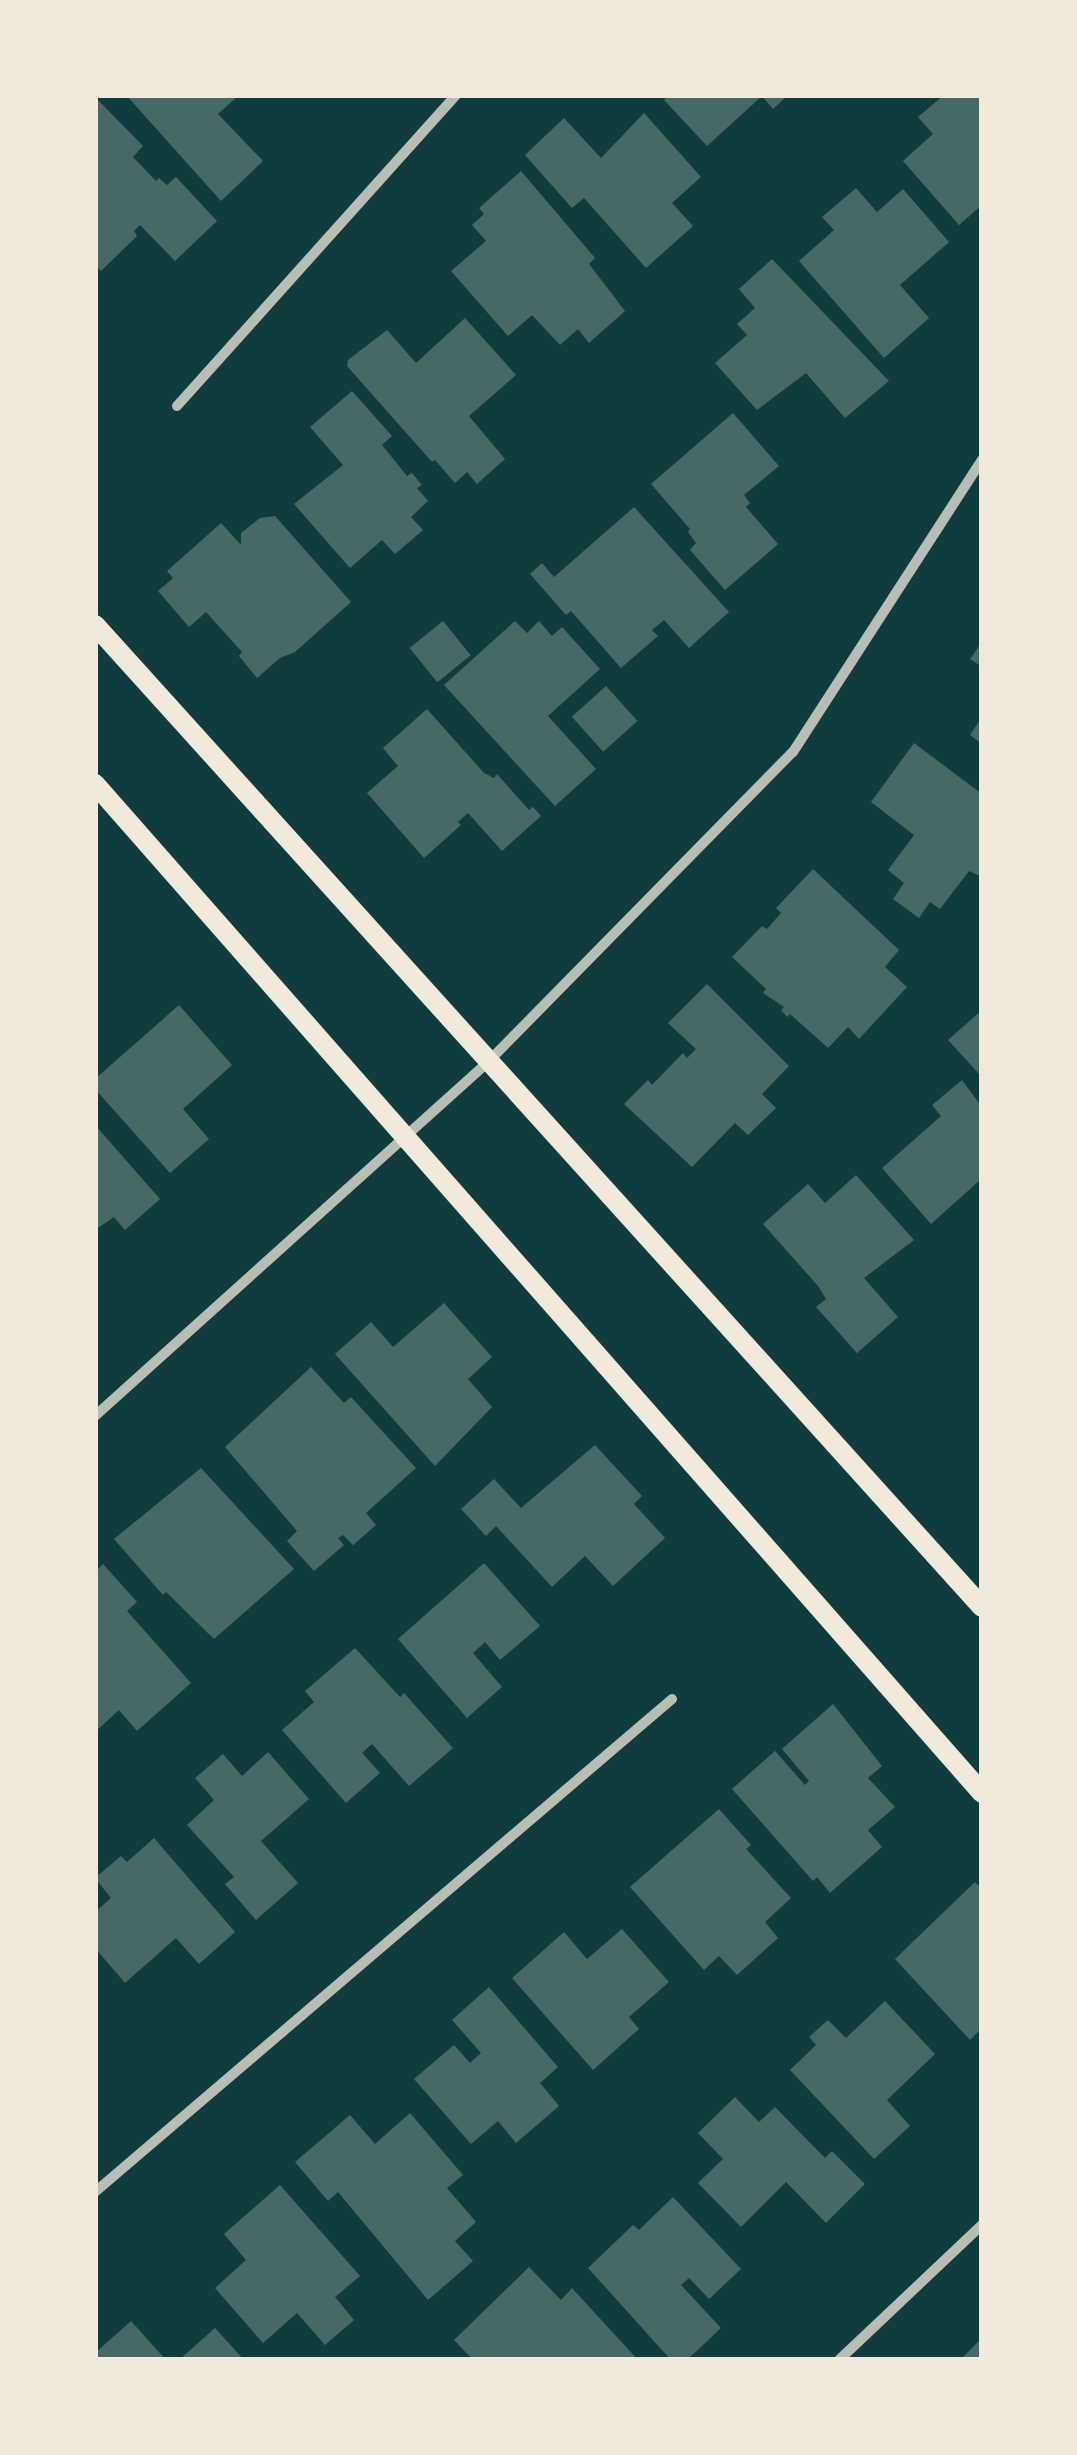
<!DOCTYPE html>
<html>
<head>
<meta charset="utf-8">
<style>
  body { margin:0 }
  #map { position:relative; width:1077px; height:2455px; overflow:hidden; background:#0f3d3e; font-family:Arial,sans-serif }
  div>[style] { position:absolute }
  .building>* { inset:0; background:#486865; transform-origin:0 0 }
  .minor>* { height:10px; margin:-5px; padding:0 5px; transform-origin:5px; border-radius:5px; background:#b8beb3 }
  .secondary>* { height:20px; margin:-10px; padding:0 10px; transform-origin:10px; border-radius:10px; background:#f1e9da }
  span { translate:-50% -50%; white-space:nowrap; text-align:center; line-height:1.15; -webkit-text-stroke:9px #f1e9da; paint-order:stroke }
  .frame { position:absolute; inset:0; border:98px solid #f1e9da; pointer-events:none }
</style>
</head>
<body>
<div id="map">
  <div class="building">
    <i style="clip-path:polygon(126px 95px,239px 95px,218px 114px,263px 161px,221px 201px)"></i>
    <i style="clip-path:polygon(670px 95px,788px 95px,773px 109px,762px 96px,707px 146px,664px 100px)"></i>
    <i style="clip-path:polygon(944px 95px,979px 95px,982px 99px,982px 205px,959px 225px,903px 161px,933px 134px,918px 117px)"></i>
    <i style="clip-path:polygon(98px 100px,143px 146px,133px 157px,156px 181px,159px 178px,167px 185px,176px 177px,217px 221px,175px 261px,140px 225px,134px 231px,137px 236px,101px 271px,95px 265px)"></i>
    <i style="clip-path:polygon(644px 113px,701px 177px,672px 203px,693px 226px,646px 268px,584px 198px,572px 208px,525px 155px,564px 118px,601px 158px)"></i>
    <i style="clip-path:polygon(521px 171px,595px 258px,589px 264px,625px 311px,589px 343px,578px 329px,560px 345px,532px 315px,508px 336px,451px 271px,486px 241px,472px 225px,484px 214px,479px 208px)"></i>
    <i style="clip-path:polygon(856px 188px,877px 212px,903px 189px,949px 242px,900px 285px,929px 318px,884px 358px,799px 261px,834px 230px,822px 217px)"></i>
    <i style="clip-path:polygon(772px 259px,889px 381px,845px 418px,806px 373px,757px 410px,715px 363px,747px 335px,737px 324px,755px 308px,739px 289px)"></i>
    <i style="clip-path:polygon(465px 318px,516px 375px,469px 416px,505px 459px,477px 484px,467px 472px,455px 483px,435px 460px,432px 462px,347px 366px,348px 360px,387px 330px,416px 363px)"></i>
    <i style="clip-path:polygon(352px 391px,392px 436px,382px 445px,407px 476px,412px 473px,422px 485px,417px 488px,428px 501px,411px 517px,423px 530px,395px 554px,382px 540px,350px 568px,294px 504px,343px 465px,310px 427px)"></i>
    <i style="clip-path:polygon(733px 413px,779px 466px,744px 495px,750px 503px,746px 507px,778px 544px,725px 590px,690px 550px,696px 543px,688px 532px,690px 529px,651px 484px)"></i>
    <i style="clip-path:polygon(634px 507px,729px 612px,689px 648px,664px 620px,652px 630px,658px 636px,621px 668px,571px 611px,566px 615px,530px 574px,542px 563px,554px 577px)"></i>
    <i style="clip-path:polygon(275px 516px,351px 602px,295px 652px,280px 658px,257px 678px,239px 656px,242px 652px,206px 612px,189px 627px,158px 591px,173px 578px,167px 571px,221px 523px,241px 545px,241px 533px,260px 518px)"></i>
    <i style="left:443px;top:621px;width:44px;height:43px;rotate:51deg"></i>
    <i style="clip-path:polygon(515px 621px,527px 633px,539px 621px,552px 636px,562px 627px,600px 669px,548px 716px,596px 769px,555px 806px,444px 685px)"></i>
    <i style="clip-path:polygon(982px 642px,982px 667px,970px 659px)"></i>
    <i style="left:606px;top:686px;width:47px;height:46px;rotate:48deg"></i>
    <i style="clip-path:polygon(427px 709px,484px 773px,494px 778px,497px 774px,529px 810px,533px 807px,541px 816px,502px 851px,468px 813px,458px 822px,461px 825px,424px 858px,367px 793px,398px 766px,383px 748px)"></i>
    <i style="clip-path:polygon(982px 717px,982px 744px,970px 735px)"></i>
    <i style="clip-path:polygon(914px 743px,982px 794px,982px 877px,969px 871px,940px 909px,930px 902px,919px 918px,893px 899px,904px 883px,888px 870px,914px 835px,871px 802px)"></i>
    <i style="clip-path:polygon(813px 869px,899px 950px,885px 967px,907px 987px,859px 1039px,848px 1027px,828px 1048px,790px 1014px,787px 1017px,781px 1010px,784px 1007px,763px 993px,766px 989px,732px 957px,762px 926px,767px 929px,781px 913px,776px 908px)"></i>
    <i style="clip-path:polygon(707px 984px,789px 1066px,762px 1094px,776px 1108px,748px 1135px,735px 1123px,692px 1167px,624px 1104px,648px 1080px,652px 1085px,683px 1053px,687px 1058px,696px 1049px,668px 1023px)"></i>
    <i style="clip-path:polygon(179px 1005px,232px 1065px,183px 1109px,209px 1139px,170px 1173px,95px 1089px,95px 1079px)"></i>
    <i style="clip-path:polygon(982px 1010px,982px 1077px,948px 1040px)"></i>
    <i style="clip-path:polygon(962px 1080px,982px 1107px,982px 1184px,979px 1181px,931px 1224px,882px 1168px,941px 1116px,932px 1105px)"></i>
    <i style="clip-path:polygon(95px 1125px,160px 1199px,125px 1230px,114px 1217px,95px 1230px)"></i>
    <i style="clip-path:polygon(856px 1175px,914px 1240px,864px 1278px,898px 1317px,857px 1353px,816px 1307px,826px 1299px,818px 1286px,763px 1224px,808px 1184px,825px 1203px)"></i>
    <i style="clip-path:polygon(444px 1303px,492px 1357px,468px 1379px,492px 1407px,435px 1466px,335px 1354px,371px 1322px,393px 1347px)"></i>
    <i style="clip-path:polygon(311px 1367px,344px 1403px,351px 1397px,416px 1468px,366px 1513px,376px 1525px,353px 1545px,343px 1535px,338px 1538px,344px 1545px,314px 1571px,287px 1541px,297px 1531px,225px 1447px)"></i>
    <i style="clip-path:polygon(595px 1445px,642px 1496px,634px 1504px,665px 1538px,613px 1586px,585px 1556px,552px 1587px,496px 1526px,486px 1536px,461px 1509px,494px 1479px,521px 1508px)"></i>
    <i style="clip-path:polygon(201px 1468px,294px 1569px,214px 1639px,166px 1592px,163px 1595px,114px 1539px)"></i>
    <i style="clip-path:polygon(484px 1563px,540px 1626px,500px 1660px,485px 1642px,473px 1653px,502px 1687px,467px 1718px,398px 1639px)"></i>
    <i style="clip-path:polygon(103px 1564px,137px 1602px,127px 1611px,191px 1683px,137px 1731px,119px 1710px,95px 1732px,95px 1572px)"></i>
    <i style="clip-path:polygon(355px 1648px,400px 1697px,404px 1693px,453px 1748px,409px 1786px,372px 1744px,362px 1753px,380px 1773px,346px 1803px,282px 1730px,314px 1702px,305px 1691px)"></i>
    <i style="clip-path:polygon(833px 1704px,882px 1766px,868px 1778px,895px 1807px,868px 1830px,882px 1847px,830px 1893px,817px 1877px,813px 1881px,732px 1789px,775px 1751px,805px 1785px,809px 1781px,782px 1749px)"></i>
    <i style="clip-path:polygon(268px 1752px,309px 1799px,261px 1841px,298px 1883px,256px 1920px,225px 1884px,234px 1877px,187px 1825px,214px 1800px,195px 1778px,223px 1754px,242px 1776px)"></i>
    <i style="clip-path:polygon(719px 1809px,751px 1845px,746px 1849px,791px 1898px,765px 1922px,778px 1938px,737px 1975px,719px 1956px,704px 1970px,630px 1887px)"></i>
    <i style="clip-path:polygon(154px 1838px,235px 1932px,199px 1964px,176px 1938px,125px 1983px,95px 1948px,95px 1912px,111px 1898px,95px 1878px,121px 1856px,127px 1862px)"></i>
    <i style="clip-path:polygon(975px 1882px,982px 1889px,982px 2028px,970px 2040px,895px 1959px)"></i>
    <i style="clip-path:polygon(622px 1929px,669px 1982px,629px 2017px,639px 2029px,593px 2070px,512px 1978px,564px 1932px,587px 1959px)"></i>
    <i style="clip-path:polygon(489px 1987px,558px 2067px,540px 2083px,559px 2106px,516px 2143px,498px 2121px,471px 2144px,414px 2079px,454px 2045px,470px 2063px,481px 2053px,452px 2020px)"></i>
    <i style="clip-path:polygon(885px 2001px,935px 2054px,887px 2100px,910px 2126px,874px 2159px,790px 2070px,816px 2045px,809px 2037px,828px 2020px,846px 2038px)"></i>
    <i style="clip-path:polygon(735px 2097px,759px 2122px,775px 2107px,825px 2158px,832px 2151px,865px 2184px,826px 2223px,786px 2182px,741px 2227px,698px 2183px,723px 2159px,698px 2133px)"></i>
    <i style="clip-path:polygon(410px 2113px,463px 2175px,447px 2188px,476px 2222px,455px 2241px,473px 2261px,428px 2300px,338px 2192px,328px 2201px,295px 2162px,350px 2115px,375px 2144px)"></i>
    <i style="clip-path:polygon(280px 2185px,360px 2276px,335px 2297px,354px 2320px,325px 2345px,297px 2313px,263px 2343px,215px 2288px,246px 2260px,224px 2234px)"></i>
    <i style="clip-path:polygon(673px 2197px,741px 2269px,709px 2299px,689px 2278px,681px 2285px,721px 2328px,687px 2360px,671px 2360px,588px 2268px,633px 2225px,639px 2230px)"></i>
    <i style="clip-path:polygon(529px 2267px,561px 2300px,572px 2288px,638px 2360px,473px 2360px,454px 2340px)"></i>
    <i style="clip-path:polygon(131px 2321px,166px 2360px,95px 2360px,95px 2353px)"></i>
    <i style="clip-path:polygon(215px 2328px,244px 2360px,179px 2360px)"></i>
    <i style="clip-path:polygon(982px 2338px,982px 2360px,960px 2360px)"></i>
  </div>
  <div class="minor">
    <i style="left:177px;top:406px;width:418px;rotate:-48.1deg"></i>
    <i style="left:95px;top:1416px;width:529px;rotate:-42.01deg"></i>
    <i style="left:488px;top:1062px;width:435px;rotate:-45.5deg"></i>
    <i style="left:793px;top:752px;width:348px;rotate:-57.1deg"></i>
    <i style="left:95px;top:2192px;width:759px;rotate:-40.51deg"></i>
    <i style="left:839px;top:2360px;width:197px;rotate:-43.4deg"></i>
  </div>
  <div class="secondary">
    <i style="left:95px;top:625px;width:1323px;rotate:47.91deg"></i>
    <i style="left:95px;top:784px;width:1343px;rotate:48.68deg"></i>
  </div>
  <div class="frame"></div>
</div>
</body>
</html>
